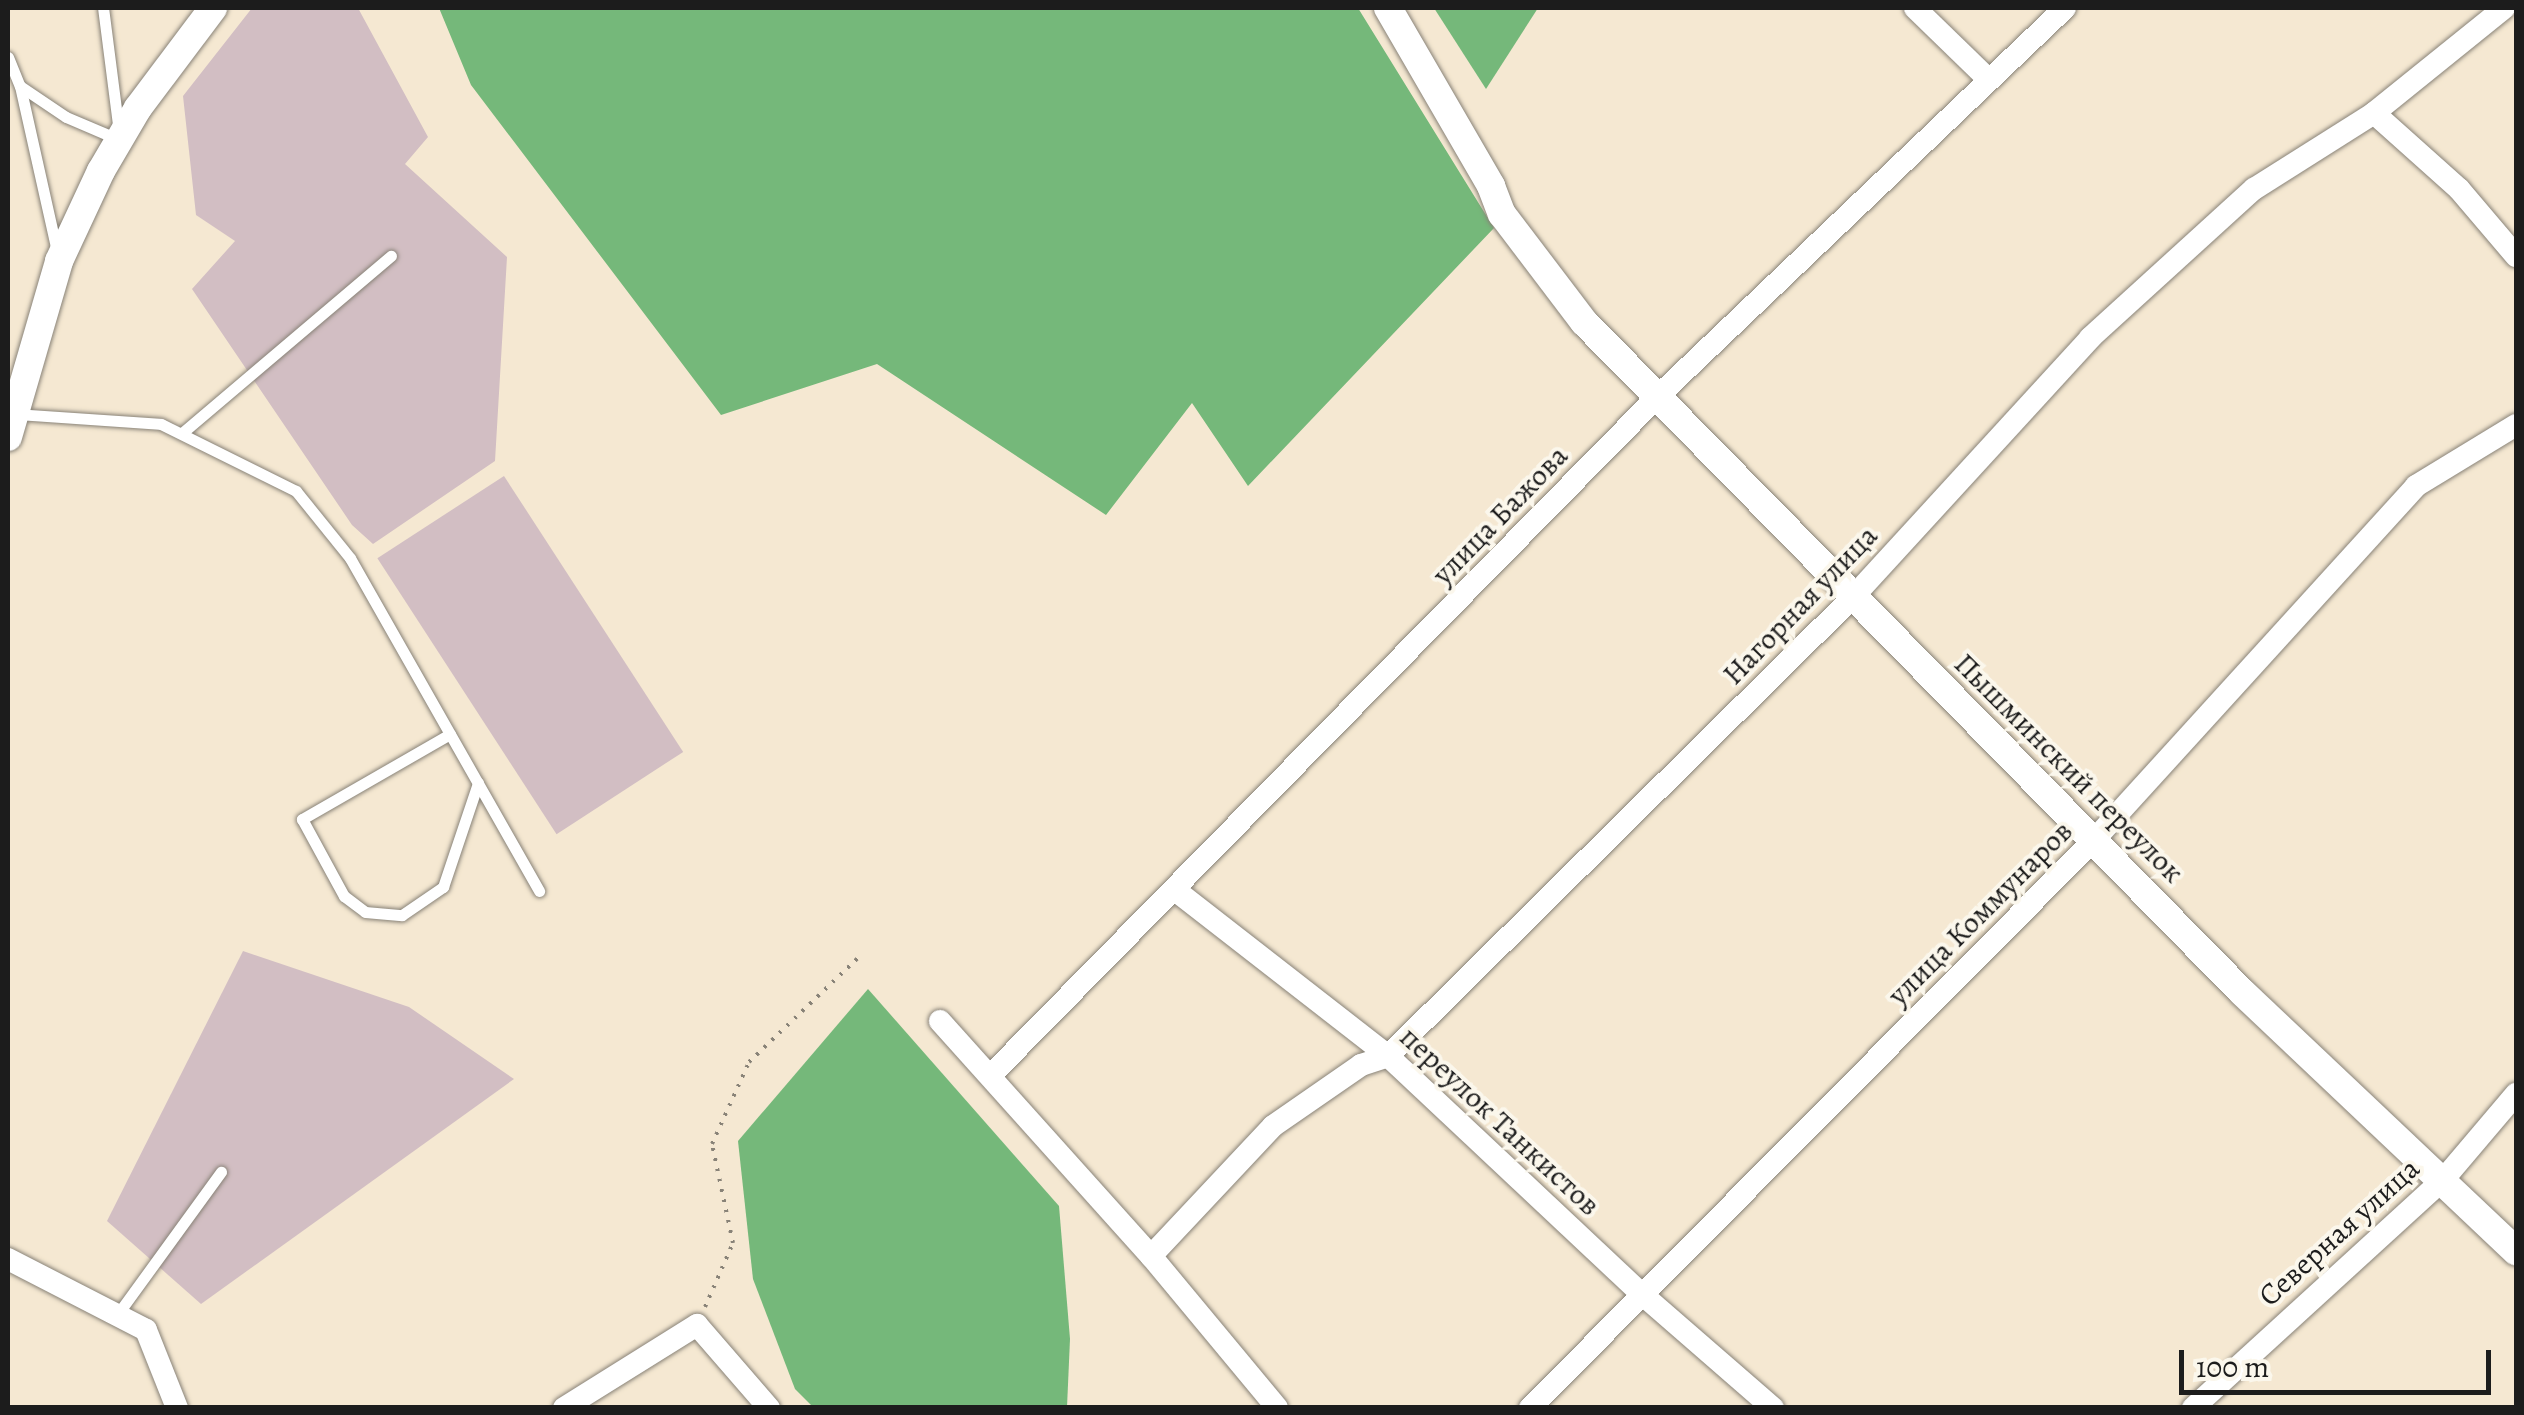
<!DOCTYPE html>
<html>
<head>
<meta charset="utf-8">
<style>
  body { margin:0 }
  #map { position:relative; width:2524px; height:1415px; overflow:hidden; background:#f5e8d2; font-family:Alegreya,serif }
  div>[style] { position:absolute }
  .industrial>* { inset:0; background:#d2bec3; transform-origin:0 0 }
  .forest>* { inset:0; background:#75b87a }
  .path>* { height:4px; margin-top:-2px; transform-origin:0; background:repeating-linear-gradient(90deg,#888277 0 2.5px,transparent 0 10.5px) }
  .roads { filter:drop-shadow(0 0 2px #888277) drop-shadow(0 0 2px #888277) }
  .service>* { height:11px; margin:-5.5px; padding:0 5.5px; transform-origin:5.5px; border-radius:5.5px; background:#fff }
  .minor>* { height:22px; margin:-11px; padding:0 11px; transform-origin:11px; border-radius:11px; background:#fff }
  .tertiary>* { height:28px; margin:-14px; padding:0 14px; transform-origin:14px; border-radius:14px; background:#fff }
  span { translate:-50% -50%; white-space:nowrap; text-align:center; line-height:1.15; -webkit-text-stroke:8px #fbf7ec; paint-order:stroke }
  .street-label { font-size:30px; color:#1c1c1c }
  .frame { position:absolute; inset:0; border:10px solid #1c1c1c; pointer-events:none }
  .scale { position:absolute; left:2179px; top:1350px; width:312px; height:45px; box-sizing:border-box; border:5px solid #1c1c1c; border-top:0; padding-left:12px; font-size:30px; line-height:35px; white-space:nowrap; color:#1c1c1c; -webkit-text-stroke:8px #fbf7ec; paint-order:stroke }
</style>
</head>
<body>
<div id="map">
  <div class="industrial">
    <i style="clip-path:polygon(252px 8px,358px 8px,428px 137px,405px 164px,507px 257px,495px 461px,373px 544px,352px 525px,192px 289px,235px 241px,196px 215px,183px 96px)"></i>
    <i style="left:504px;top:476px;width:329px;height:151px;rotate:57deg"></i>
    <i style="clip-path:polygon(243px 951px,409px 1007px,514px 1079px,201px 1304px,107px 1221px)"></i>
  </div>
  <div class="forest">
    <i style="clip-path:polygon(439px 8px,1358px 8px,1494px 228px,1248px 486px,1192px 403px,1106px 515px,877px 364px,721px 415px,471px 85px)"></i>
    <i style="clip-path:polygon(1434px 8px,1538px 8px,1486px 89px)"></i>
    <i style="clip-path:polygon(868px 989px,1059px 1206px,1070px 1339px,1067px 1407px,813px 1407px,795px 1389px,753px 1279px,738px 1141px)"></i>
  </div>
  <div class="path">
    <i style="left:705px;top:1307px;width:70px;rotate:-66.4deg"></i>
    <i style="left:733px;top:1243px;width:101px;rotate:-102deg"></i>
    <i style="left:712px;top:1144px;width:90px;rotate:-65.7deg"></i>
    <i style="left:749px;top:1062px;width:156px;rotate:-43.7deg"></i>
  </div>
  <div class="roads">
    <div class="service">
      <i style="left:8px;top:57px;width:31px;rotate:68deg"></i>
      <i style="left:20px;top:86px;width:170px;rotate:77.4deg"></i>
      <i style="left:20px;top:86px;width:55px;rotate:34deg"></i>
      <i style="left:66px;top:117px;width:59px;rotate:23.1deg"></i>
      <i style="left:120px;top:140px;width:133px;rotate:-97.3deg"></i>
      <i style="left:16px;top:414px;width:145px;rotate:3.9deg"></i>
      <i style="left:161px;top:424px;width:151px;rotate:26.4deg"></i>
      <i style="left:296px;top:491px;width:86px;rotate:51.1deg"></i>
      <i style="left:350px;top:558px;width:383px;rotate:60.4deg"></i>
      <i style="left:182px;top:433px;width:274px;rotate:-40.3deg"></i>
      <i style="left:450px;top:734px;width:171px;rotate:150.1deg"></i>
      <i style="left:302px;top:819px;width:88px;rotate:61.4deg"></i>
      <i style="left:344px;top:896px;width:26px;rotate:37deg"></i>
      <i style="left:365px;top:912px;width:37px;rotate:5deg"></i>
      <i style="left:402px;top:915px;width:50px;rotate:-34.3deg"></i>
      <i style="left:443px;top:887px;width:110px;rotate:-71.4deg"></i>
      <i style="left:117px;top:1315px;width:177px;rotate:-54deg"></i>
    </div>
    <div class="minor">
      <i style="left:1915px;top:8px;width:103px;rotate:44.2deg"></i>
      <i style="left:2374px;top:113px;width:114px;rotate:41.8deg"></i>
      <i style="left:2459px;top:189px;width:88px;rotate:49.6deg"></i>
      <i style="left:1175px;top:890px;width:270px;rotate:37.9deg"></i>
      <i style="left:1388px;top:1056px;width:351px;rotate:43.2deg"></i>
      <i style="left:1644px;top:1296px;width:171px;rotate:41deg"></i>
      <i style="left:940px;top:1021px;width:316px;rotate:48.1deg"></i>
      <i style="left:1151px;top:1256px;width:197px;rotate:50.3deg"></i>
      <i style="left:990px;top:1076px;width:950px;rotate:-45.51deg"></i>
      <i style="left:1656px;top:398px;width:565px;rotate:-43.64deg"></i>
      <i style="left:1151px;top:1256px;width:178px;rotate:-46.8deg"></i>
      <i style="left:1273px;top:1126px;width:107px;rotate:-34.7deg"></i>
      <i style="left:1361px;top:1065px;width:28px;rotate:-18deg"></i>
      <i style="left:1388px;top:1056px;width:655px;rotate:-44.63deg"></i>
      <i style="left:1854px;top:596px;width:350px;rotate:-47.5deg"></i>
      <i style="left:2090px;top:338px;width:222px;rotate:-42.3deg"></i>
      <i style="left:2254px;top:189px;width:142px;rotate:-32.3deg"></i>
      <i style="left:2374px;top:113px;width:167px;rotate:-38.9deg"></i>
      <i style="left:8px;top:1259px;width:155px;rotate:27.2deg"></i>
      <i style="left:146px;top:1330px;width:84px;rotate:68.3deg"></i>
      <i style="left:564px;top:1408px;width:157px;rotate:-32deg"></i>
      <i style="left:697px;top:1325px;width:110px;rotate:49.1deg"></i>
      <i style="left:1530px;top:1408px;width:802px;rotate:-45.2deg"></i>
      <i style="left:2095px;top:839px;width:477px;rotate:-47.7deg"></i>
      <i style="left:2416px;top:486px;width:117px;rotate:-31.4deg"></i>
      <i style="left:2193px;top:1408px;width:338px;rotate:-42.4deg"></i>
      <i style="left:2443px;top:1180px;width:113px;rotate:-49.7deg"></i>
    </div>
    <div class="tertiary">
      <i style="left:1388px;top:8px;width:206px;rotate:59.9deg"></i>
      <i style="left:1491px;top:186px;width:30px;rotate:69deg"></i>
      <i style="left:1502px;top:214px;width:136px;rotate:52.8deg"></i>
      <i style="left:1584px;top:322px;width:940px;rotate:45.52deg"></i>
      <i style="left:2243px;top:993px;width:376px;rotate:43.4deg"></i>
      <i style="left:8px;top:437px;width:183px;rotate:-73.8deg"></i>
      <i style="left:59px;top:261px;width:99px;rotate:-65deg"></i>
      <i style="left:101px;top:171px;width:73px;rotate:-59.6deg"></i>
      <i style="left:138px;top:108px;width:125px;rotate:-53.1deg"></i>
    </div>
  </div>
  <div class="street-label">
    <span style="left:1500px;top:515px;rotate:-46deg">улица Бажова</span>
    <span style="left:1800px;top:605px;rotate:-46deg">Нагорная улица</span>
    <span style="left:2069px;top:768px;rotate:45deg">Пышминский переулок</span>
    <span style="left:1980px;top:913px;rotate:-45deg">улица Коммунаров</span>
    <span style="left:1500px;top:1121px;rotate:43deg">переулок Танкистов</span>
    <span style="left:2339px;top:1232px;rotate:-42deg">Северная улица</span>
  </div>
  <div class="frame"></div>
  <div class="scale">100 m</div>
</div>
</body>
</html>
